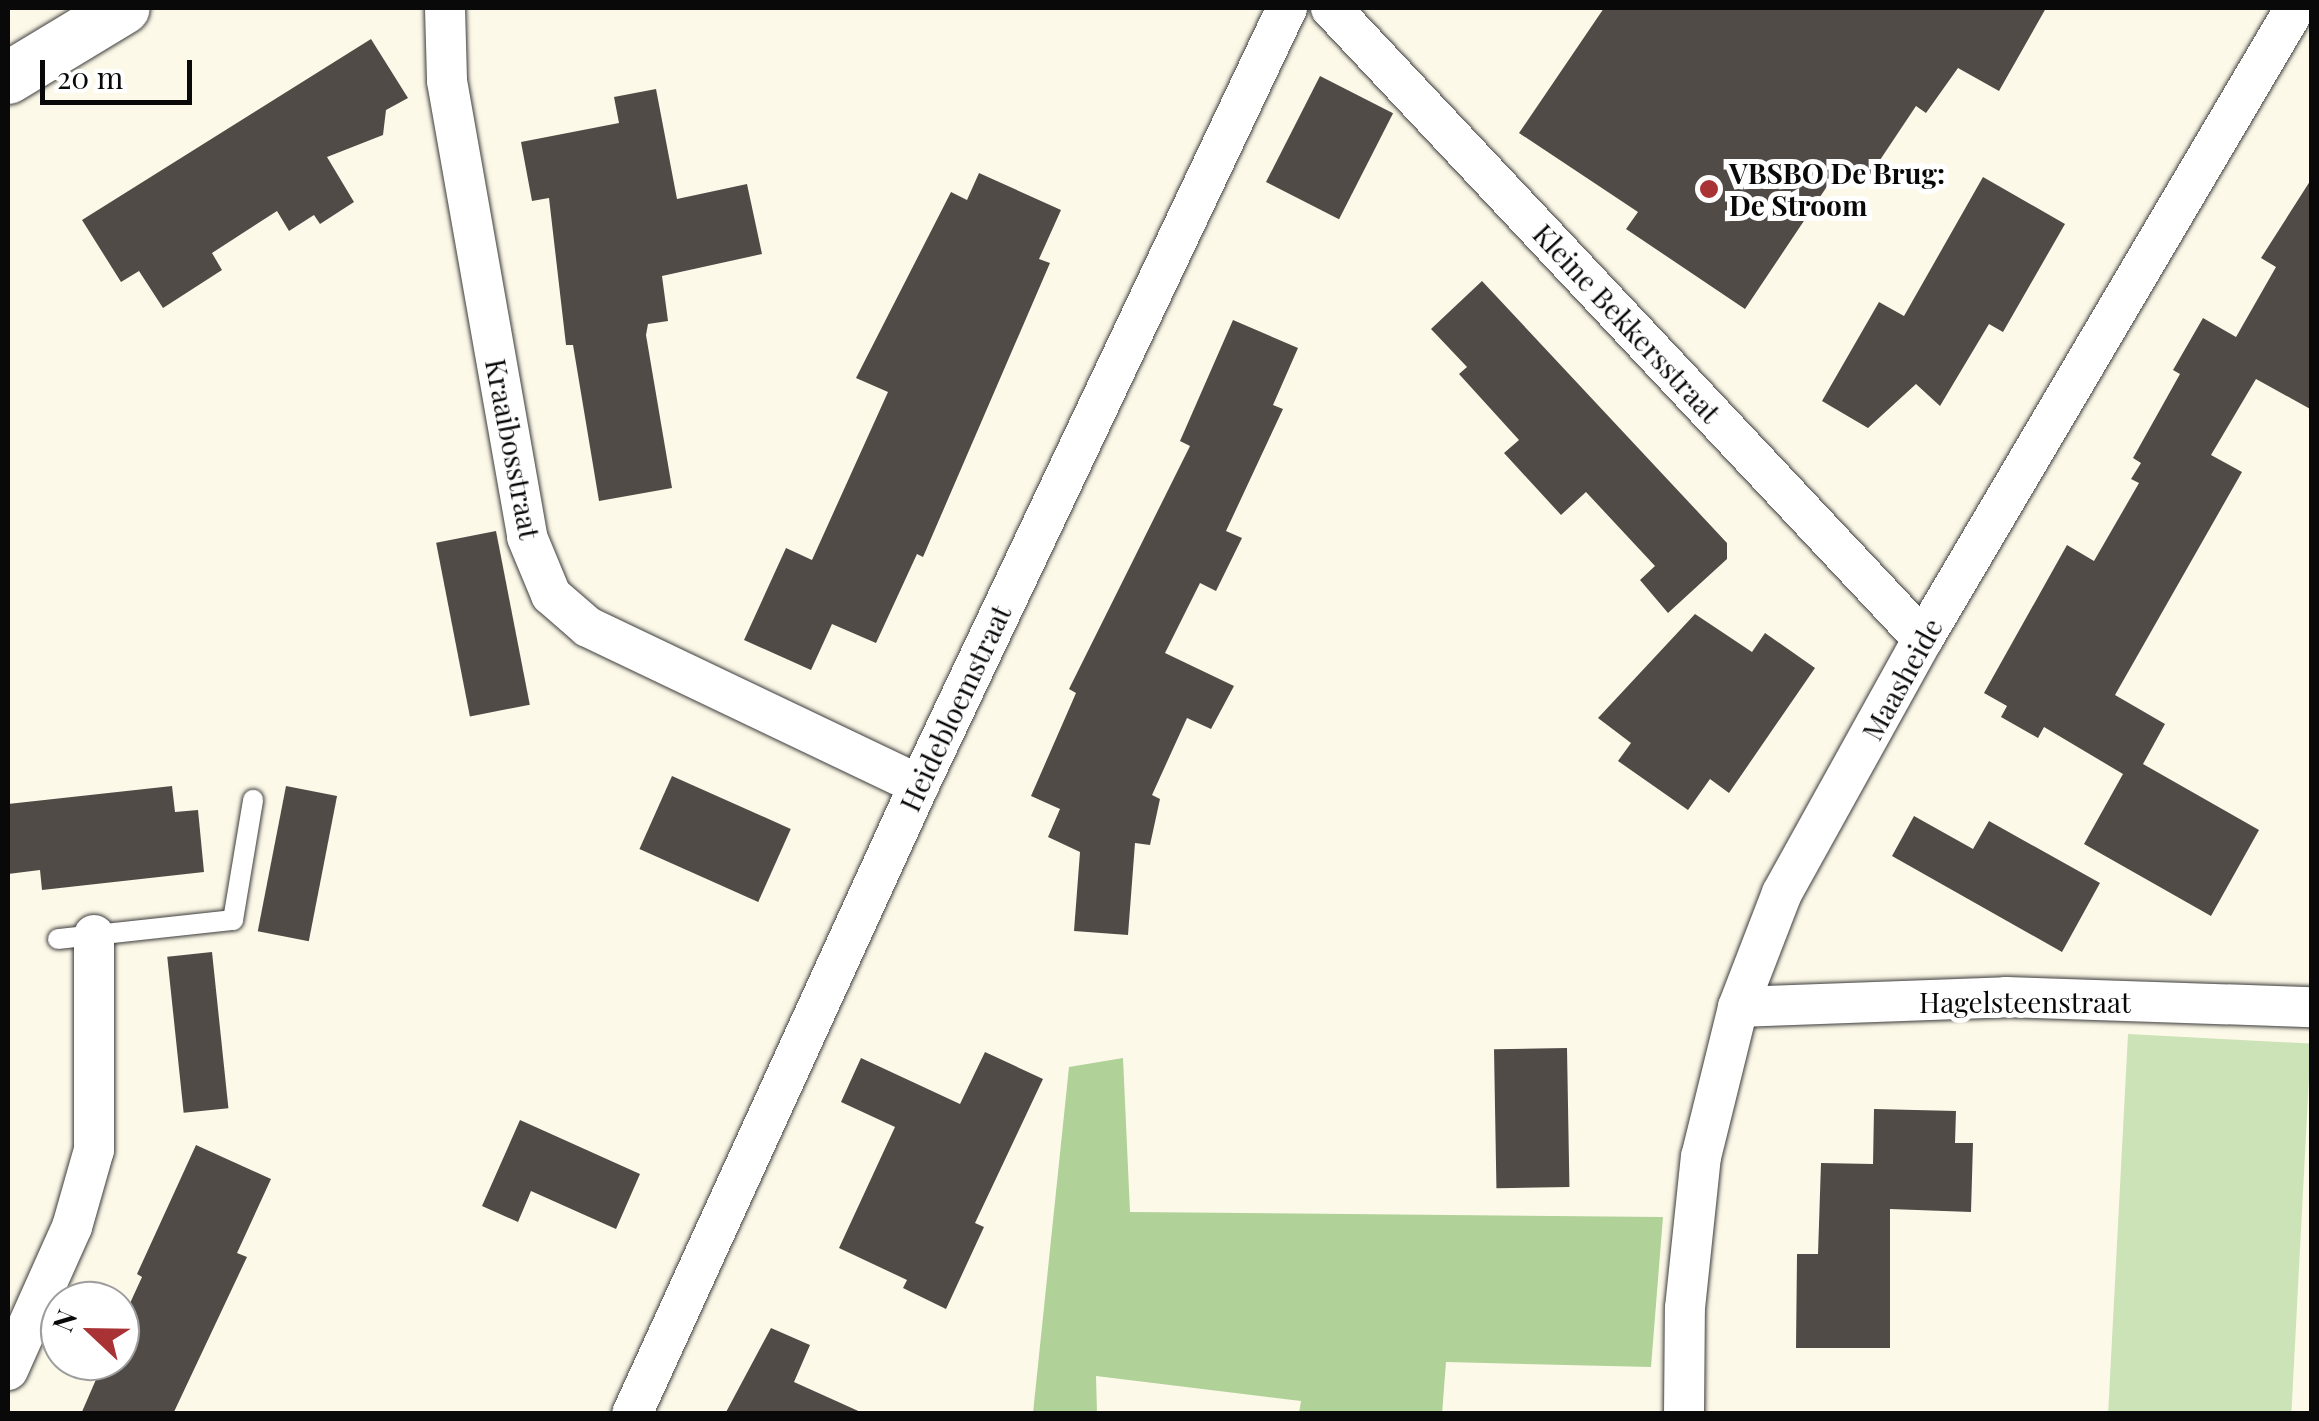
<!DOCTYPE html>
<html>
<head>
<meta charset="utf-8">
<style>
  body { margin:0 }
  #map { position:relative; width:2319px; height:1421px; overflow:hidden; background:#fdf9e8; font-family:"Playfair Display",serif }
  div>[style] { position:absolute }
  .green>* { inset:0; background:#cce2b7; transform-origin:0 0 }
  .forest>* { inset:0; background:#b0d198 }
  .building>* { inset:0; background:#514b47; transform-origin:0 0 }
  .roads { filter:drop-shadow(0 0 2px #3c3c3c) drop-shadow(0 0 2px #3c3c3c) }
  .service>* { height:20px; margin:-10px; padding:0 10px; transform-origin:10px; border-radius:10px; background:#fff }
  .minor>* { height:40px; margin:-20px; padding:0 20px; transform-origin:20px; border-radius:20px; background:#fff }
  .tertiary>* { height:52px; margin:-26px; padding:0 26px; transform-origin:26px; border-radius:26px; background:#fff }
  .dots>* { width:28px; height:28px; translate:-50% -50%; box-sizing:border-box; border:5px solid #fff; border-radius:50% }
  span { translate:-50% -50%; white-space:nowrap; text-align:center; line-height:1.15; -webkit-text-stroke:10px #fff; paint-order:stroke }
  .poi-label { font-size:28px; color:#090909; font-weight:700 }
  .left { translate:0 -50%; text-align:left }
  .street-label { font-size:28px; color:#090909 }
  .frame { position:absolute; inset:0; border:10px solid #090909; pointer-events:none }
  .north { position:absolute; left:40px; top:1281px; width:100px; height:100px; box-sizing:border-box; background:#fff; border:2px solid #9d9d9d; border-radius:50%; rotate:292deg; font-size:28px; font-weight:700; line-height:40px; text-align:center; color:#090909 }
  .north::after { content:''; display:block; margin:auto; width:35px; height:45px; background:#a93234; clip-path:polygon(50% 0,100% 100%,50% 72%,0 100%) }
  .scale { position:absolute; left:40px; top:60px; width:152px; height:45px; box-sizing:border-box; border:5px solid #090909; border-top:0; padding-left:12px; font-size:30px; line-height:35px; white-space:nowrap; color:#090909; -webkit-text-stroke:8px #fff; paint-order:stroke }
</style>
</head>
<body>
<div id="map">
  <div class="green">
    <i style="left:2128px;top:1034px;width:183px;height:379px;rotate:3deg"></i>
  </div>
  <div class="forest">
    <i style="clip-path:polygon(1123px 1058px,1130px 1212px,1663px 1217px,1651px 1367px,1446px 1362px,1442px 1414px,1299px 1413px,1301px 1401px,1096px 1376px,1097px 1413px,1033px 1413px,1069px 1067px)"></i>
  </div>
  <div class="building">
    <i style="clip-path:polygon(1604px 8px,2046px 8px,1999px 91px,1958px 68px,1926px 113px,1916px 106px,1862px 187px,1838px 170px,1745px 309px,1626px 229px,1638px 212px,1519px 133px)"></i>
    <i style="clip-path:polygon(371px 39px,408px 98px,386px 110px,383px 135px,327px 157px,354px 202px,320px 224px,314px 215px,289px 231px,277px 211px,212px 253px,222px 270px,163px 308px,139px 271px,121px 282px,82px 220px)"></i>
    <i style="left:1320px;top:76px;width:82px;height:119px;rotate:27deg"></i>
    <i style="clip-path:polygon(656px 89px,677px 199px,747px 184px,762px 254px,662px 276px,668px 321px,648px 324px,646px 335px,672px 488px,599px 501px,573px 345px,566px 345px,549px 198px,532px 201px,521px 142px,619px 123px,614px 97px)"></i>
    <i style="clip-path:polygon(979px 173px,1061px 210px,1039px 259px,1050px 263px,923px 557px,917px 554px,876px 643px,832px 624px,811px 670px,744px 640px,786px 548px,812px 560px,888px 392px,856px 378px,951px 192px,967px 200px)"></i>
    <i style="clip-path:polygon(1983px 177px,2065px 224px,2003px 332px,1989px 324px,1940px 406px,1916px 384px,1868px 428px,1822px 401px,1879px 302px,1904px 316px)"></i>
    <i style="clip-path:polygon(2312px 178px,2312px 410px,2256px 379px,2211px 455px,2242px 472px,2115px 695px,2165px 724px,2143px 764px,2259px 830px,2211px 916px,2084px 844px,2123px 774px,2044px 727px,2038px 738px,2001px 717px,2007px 706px,1984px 693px,2067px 545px,2094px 561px,2139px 483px,2131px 479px,2141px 463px,2133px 458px,2180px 374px,2173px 370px,2203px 318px,2236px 337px,2276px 267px,2261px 258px)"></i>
    <i style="clip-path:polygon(1482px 281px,1727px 543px,1727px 559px,1668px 613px,1640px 580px,1655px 566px,1586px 492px,1561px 515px,1504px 453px,1519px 440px,1459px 374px,1467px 367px,1431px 329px)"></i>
    <i style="clip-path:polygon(1233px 320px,1298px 348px,1273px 405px,1283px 409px,1226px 531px,1242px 538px,1216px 591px,1200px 583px,1165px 653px,1234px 686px,1211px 729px,1187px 718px,1152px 795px,1160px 799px,1150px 845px,1135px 843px,1128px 935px,1074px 931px,1080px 852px,1048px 837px,1060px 809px,1031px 796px,1076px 693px,1069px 689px,1190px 446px,1180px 441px)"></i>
    <i style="left:496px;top:531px;width:177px;height:61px;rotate:79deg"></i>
    <i style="clip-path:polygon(1695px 614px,1752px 652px,1765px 633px,1815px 668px,1729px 793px,1710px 779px,1688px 810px,1618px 761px,1631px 743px,1598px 718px)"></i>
    <i style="left:672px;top:776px;width:130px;height:80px;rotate:24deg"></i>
    <i style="clip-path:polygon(172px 786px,175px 812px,198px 810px,204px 872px,42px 890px,40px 870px,8px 874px,8px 804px)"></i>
    <i style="left:286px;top:786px;width:52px;height:148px;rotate:11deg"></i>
    <i style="clip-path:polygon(1914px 816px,1973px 849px,1989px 821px,2100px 883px,2062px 952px,1892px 856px)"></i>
    <i style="left:212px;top:952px;width:157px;height:45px;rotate:84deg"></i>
    <i style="left:1567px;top:1048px;width:139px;height:73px;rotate:89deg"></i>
    <i style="clip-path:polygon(985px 1052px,1043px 1079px,975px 1223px,984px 1227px,946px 1309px,903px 1288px,907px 1280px,839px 1248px,895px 1127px,841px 1102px,861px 1058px,960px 1104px)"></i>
    <i style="clip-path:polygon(1874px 1109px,1956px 1111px,1955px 1143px,1973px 1143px,1971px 1212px,1890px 1209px,1890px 1348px,1796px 1348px,1797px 1254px,1818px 1254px,1821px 1163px,1873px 1164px)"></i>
    <i style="clip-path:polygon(520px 1120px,640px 1174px,616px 1229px,531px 1191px,518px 1222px,482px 1206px)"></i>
    <i style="clip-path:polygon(196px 1145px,271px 1179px,237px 1253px,247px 1257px,173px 1414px,81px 1414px,104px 1361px,120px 1361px,120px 1325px,142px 1277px,137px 1274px)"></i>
    <i style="clip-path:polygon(771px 1328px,810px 1345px,794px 1382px,865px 1414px,725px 1414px)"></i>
  </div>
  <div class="roads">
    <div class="service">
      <i style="left:58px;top:939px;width:176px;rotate:-6.2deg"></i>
      <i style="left:233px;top:920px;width:122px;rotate:-80.5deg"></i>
    </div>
    <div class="minor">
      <i style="left:445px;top:8px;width:73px;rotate:88.4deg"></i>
      <i style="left:447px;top:81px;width:463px;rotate:80deg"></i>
      <i style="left:527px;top:537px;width:63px;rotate:67.5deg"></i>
      <i style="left:551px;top:595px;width:49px;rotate:40.9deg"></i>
      <i style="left:588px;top:627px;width:367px;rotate:25.5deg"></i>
      <i style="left:1331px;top:8px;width:865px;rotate:46.83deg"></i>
      <i style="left:1738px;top:1007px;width:268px;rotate:-2.1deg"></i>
      <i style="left:2006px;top:997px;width:306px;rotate:1.9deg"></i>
      <i style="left:8px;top:1370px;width:157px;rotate:-65.9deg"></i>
      <i style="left:72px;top:1227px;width:80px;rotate:-74.1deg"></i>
      <i style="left:94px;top:1150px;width:215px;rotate:-90deg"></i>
      <i style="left:632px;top:1414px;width:691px;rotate:-65.47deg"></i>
      <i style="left:919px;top:785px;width:860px;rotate:-64.66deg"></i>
      <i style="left:1684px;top:1414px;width:106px;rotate:-89.5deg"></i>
      <i style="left:1685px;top:1308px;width:152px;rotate:-84deg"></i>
      <i style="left:1701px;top:1157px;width:154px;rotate:-76.1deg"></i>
      <i style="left:1738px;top:1007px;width:122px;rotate:-68.9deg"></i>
      <i style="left:1782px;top:893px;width:291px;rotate:-61deg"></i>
      <i style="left:1923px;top:639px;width:732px;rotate:-59.48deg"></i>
    </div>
    <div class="tertiary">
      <i style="left:8px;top:78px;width:135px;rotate:-31.1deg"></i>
    </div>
  </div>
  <div class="dots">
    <i style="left:1709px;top:189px;background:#a93234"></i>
  </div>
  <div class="poi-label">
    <span class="left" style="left:1729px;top:189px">VBSBO De Brug:<br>De Stroom</span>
  </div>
  <div class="street-label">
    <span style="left:1627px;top:323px;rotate:47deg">Kleine Bekkersstraat</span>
    <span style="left:513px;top:449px;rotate:79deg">Kraaibosstraat</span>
    <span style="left:1902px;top:679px;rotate:-61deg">Maasheide</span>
    <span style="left:955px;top:708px;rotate:-65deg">Heidebloemstraat</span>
    <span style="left:2025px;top:1002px">Hagelsteenstraat</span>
  </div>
  <div class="frame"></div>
  <div class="north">N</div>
  <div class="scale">20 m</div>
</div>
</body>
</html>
